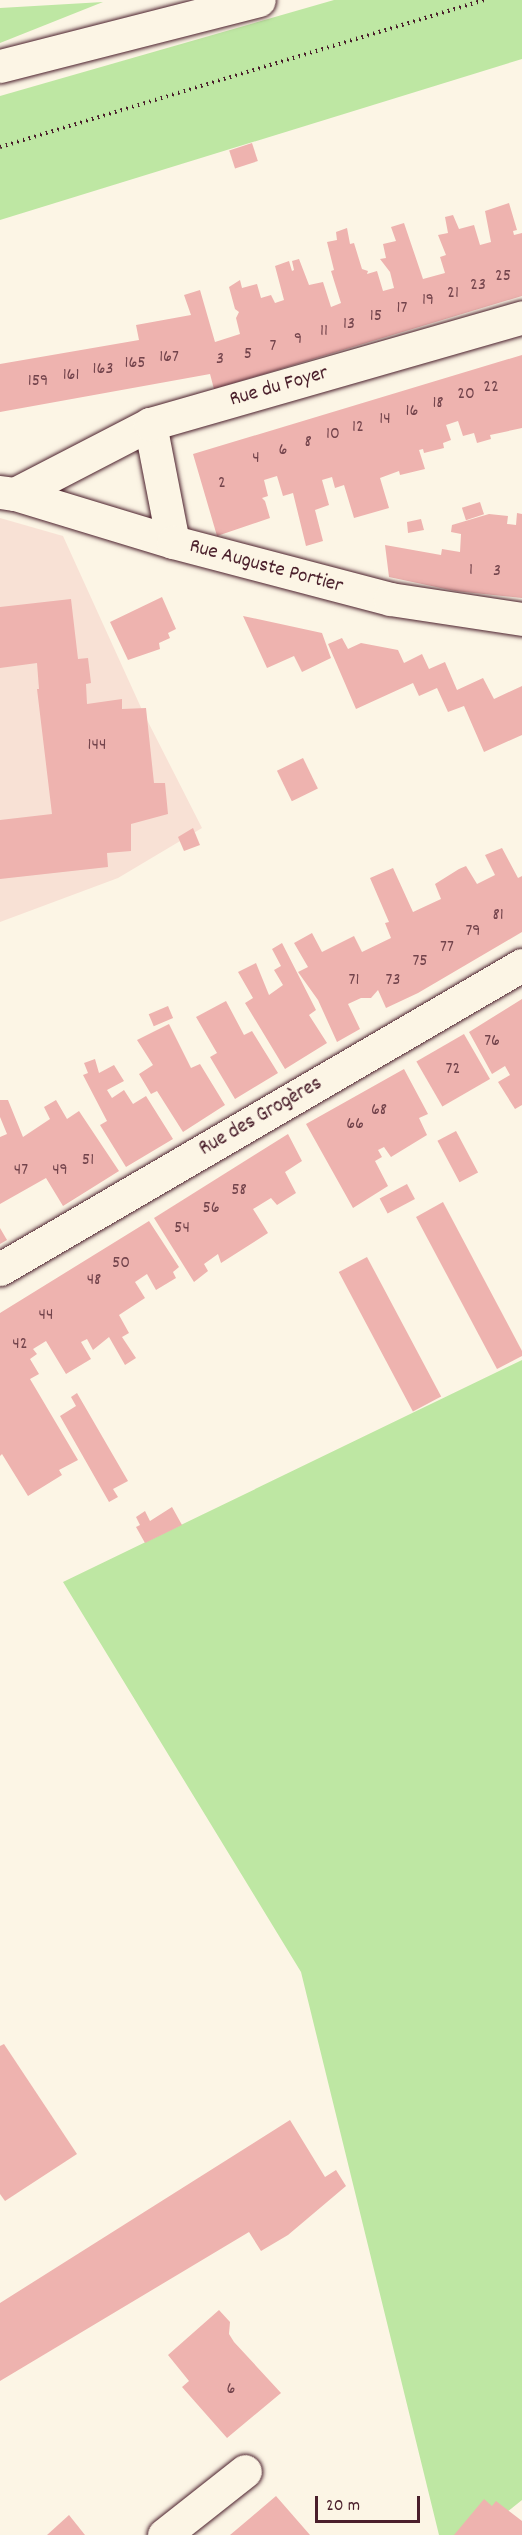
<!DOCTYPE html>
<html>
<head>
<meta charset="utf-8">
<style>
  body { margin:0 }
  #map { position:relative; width:522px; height:2535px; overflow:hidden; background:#fcf5e5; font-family:Dekko,sans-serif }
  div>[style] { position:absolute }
  .built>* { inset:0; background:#f8e1d5 }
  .green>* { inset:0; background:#bee7a3 }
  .building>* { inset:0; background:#eeb3af; transform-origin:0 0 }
  .path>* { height:4px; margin-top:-2px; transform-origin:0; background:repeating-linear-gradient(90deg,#4a1f2b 0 1.5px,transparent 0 6px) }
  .roads { filter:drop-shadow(0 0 2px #4a1f2b) drop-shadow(0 0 2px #4a1f2b) }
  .minor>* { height:33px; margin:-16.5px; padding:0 16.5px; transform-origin:16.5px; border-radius:16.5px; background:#fcf5e5 }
  .highway>* { height:33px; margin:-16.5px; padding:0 16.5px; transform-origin:16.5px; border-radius:16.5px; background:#fcf5e5 }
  span { translate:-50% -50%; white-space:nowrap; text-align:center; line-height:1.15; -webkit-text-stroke:5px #fcf5e5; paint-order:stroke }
  .number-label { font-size:18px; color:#73444c }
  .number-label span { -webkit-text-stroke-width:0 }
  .street-label { font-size:21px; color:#4a1f2b }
  .scale { position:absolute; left:315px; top:2496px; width:105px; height:27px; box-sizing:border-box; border:3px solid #4a1f2b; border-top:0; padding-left:8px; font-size:18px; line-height:21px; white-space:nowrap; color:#4a1f2b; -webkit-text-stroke:4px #fcf5e5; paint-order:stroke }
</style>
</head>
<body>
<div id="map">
  <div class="built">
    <i style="clip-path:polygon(0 518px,63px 536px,143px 712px,202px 828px,118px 878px,0 922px)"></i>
  </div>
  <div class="green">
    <i style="clip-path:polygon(334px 0,522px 0,522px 59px,0 220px,0 96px)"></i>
    <i style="clip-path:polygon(103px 2px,0 43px,0 8px)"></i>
    <i style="clip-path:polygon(522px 1360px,522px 2500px,478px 2535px,439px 2535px,301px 1972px,63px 1582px)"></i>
  </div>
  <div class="building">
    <i style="left:252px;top:143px;width:19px;height:24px;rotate:72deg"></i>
    <i style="clip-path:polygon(509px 203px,517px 230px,513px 231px,514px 235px,522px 233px,522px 296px,214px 389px,210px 374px,0 412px,0 364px,139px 340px,136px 325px,191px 315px,184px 295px,200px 290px,215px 342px,240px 334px,236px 318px,239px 312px,235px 309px,229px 287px,240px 280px,242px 288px,257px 284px,261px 298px,271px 295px,275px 303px,284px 300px,275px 266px,289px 261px,292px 271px,294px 270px,292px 261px,299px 259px,309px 285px,323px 282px,331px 307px,341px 303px,331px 271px,334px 270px,327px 242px,337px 240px,336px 232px,347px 228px,350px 244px,354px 243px,362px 269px,368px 271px,367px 274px,377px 271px,383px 291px,394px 288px,390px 272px,380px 259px,386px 258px,383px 244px,396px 241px,391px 227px,404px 223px,423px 279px,445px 273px,440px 257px,446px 255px,438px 235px,448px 233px,445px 217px,453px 215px,459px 229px,474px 225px,480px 245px,491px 242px,485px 211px)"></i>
    <i style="clip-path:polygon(522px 355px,522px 428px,490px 435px,491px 439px,477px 443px,474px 433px,463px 436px,458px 421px,446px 425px,451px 440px,443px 443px,444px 448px,424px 453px,423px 449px,419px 450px,425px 469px,400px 475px,399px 471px,380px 478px,389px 508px,354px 518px,344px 485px,335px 488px,332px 477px,322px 480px,329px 505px,315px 510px,323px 541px,306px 546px,293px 493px,283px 496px,277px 476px,264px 480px,268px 496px,262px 498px,265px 501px,270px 518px,217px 536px,193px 454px)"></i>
    <i style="left:480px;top:502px;width:13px;height:19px;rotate:72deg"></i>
    <i style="clip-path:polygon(517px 513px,522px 514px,522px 598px,455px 591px,389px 577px,385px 545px,441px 555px,442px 549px,460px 552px,461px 534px,451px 532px,452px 525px,489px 514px,508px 516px,507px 524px,516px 525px)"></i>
    <i style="clip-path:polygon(421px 519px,424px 530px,408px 533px,407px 522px)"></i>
    <i style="clip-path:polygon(162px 597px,176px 629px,168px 633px,170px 638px,159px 643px,160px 649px,128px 660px,110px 622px)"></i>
    <i style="clip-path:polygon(71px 599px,78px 659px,88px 658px,91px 683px,86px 684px,87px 704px,122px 699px,122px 709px,146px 708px,154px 783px,165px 783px,168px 814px,131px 824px,131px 851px,107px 853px,108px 867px,0 879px,0 820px,52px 814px,37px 689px,39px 689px,37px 663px,0 668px,0 607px)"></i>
    <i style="clip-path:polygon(243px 616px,322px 633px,331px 658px,302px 672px,294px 656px,267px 668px)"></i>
    <i style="clip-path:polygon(342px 638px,348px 649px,361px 643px,398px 650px,404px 663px,422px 654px,429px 669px,445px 662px,457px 690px,483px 678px,494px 699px,522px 686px,522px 735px,484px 752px,464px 706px,448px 712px,437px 688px,419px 696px,413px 683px,356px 709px,328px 644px)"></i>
    <i style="left:303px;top:758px;width:34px;height:29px;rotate:64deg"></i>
    <i style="clip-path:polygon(193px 828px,200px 845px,184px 851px,178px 837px)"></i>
    <i style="clip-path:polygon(502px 848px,518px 878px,522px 876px,522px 932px,418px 993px,386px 1008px,378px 990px,371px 998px,361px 998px,348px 1004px,360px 1029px,337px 1042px,318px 1000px,298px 972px,308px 967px,294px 943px,312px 933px,322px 952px,354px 936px,362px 952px,391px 938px,385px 923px,389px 922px,370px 878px,393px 868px,413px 912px,441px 899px,435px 884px,459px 869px,466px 866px,477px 884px,495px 875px,485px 855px)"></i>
    <i style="clip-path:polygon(282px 943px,316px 1010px,309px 1015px,327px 1043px,285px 1069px,245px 1003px,253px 998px,238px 972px,256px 963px,269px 995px,283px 985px,274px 970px,281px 966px,272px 949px)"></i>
    <i style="clip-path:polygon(522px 999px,522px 1105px,515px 1109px,498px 1082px,510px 1075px,505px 1066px,492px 1074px,469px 1032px)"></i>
    <i style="clip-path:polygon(226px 1001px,244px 1035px,252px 1031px,278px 1073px,235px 1099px,210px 1057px,217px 1053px,196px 1017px)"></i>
    <i style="left:168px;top:1006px;width:13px;height:21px;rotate:67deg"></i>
    <i style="clip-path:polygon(169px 1024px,191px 1068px,200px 1064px,225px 1105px,183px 1132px,157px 1091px,151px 1094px,139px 1074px,153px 1065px,137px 1040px)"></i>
    <i style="left:464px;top:1034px;width:52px;height:55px;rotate:60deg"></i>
    <i style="clip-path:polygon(95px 1059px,99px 1073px,114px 1065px,124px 1081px,107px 1090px,112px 1098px,124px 1090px,133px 1104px,146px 1096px,173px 1139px,126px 1167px,100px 1125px,107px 1121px,83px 1075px,88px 1073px,84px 1063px)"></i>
    <i style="clip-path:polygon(404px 1069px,428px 1114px,419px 1118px,427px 1135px,391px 1157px,384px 1147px,378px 1150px,382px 1157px,375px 1161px,388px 1186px,353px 1208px,306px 1124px)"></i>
    <i style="clip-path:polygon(0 1100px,8px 1100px,23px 1137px,50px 1119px,44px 1107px,56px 1100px,67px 1119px,79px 1111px,119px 1171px,63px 1206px,46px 1178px,0 1204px,0 1137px,7px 1134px,0 1117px)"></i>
    <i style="left:456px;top:1131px;width:47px;height:21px;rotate:62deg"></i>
    <i style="clip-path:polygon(288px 1134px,302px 1161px,285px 1172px,296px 1193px,277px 1205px,271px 1198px,253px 1209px,268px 1233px,221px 1263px,218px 1254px,204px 1264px,208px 1271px,194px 1282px,154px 1218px)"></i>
    <i style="left:407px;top:1184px;width:17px;height:31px;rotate:62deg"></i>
    <i style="clip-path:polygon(443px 1202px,522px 1351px,522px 1356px,497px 1369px,416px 1217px)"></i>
    <i style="clip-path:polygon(149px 1221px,179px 1267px,173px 1272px,176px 1278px,156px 1290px,147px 1274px,135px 1282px,145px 1298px,119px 1315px,129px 1333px,122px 1337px,136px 1358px,125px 1365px,109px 1337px,93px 1350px,87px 1339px,81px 1342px,91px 1359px,66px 1374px,46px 1341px,33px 1349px,37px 1354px,30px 1359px,39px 1374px,30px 1379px,78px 1460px,59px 1470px,62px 1475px,28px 1496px,2px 1454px,0 1456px,0 1313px)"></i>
    <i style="clip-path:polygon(0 1228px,7px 1240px,0 1244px)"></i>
    <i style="left:367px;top:1257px;width:158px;height:32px;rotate:62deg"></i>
    <i style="clip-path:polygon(77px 1393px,128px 1481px,113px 1489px,118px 1497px,109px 1502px,60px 1416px,76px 1406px,71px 1397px)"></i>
    <i style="clip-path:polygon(172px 1507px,182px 1525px,145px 1543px,136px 1527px,140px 1525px,136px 1517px,145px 1511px,150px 1521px)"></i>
    <i style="clip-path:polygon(4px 2044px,77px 2154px,5px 2201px,0 2194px,0 2046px)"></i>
    <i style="clip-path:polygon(290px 2120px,325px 2177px,336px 2170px,346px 2186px,288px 2235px,261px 2251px,249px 2232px,0 2381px,0 2303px)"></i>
    <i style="clip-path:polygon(219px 2310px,230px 2322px,229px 2334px,234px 2342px,281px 2393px,227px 2438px,182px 2387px,189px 2381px,168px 2355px)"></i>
    <i style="clip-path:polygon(276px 2496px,310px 2535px,230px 2535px,249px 2519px)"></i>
    <i style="clip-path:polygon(484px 2499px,492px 2506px,496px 2501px,522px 2521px,522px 2535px,454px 2535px)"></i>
    <i style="clip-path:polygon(69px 2515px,85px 2535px,47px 2535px)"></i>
  </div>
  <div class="path">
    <i style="left:0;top:147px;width:506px;rotate:-16.89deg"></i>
  </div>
  <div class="roads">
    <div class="minor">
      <i style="left:150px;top:424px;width:120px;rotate:79deg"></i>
      <i style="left:0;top:492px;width:15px;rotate:8deg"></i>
      <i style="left:15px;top:494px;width:152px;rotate:-27.4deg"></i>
      <i style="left:150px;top:424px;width:387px;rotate:-16deg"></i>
      <i style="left:15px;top:494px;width:165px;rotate:16.9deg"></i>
      <i style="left:173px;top:542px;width:224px;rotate:14.7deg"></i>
      <i style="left:390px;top:599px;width:134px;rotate:8.6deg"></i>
      <i style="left:0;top:1269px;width:604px;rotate:-30.22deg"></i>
      <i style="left:164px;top:2535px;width:103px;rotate:-38.3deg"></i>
    </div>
    <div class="highway">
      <i style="left:0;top:66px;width:267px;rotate:-14.3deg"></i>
    </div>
  </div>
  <div class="number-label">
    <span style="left:503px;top:277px">25</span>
    <span style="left:478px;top:286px">23</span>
    <span style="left:453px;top:294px">21</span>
    <span style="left:428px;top:301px">19</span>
    <span style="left:402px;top:309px">17</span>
    <span style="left:376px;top:317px">15</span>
    <span style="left:349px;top:325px">13</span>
    <span style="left:324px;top:332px">11</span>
    <span style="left:298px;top:340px">9</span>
    <span style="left:273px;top:347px">7</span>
    <span style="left:248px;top:355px">5</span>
    <span style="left:169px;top:358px">167</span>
    <span style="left:220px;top:360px">3</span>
    <span style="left:135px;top:364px">165</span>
    <span style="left:103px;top:370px">163</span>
    <span style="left:71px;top:376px">161</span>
    <span style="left:38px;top:382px">159</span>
    <span style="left:491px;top:388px">22</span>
    <span style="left:466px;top:395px">20</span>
    <span style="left:438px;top:404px">18</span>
    <span style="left:412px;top:412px">16</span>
    <span style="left:385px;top:420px">14</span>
    <span style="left:358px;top:428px">12</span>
    <span style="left:333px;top:435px">10</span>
    <span style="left:308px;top:443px">8</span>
    <span style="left:283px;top:451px">6</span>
    <span style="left:256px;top:459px">4</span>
    <span style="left:222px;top:484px">2</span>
    <span style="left:471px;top:571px">1</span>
    <span style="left:497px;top:572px">3</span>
    <span style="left:97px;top:746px">144</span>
    <span style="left:498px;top:916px">81</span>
    <span style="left:473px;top:932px">79</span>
    <span style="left:447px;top:948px">77</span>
    <span style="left:420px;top:962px">75</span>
    <span style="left:354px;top:981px">71</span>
    <span style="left:393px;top:981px">73</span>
    <span style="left:492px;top:1042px">76</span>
    <span style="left:453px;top:1070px">72</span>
    <span style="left:379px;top:1111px">68</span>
    <span style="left:355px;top:1125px">66</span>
    <span style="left:88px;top:1161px">51</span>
    <span style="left:21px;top:1171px">47</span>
    <span style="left:60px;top:1171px">49</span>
    <span style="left:239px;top:1191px">58</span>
    <span style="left:211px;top:1209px">56</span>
    <span style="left:182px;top:1229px">54</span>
    <span style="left:121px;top:1264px">50</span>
    <span style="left:94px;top:1281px">48</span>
    <span style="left:46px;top:1316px">44</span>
    <span style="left:20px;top:1345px">42</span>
    <span style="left:231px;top:2390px">6</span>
  </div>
  <div class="street-label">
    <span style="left:279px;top:387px;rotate:-16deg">Rue du Foyer</span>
    <span style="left:266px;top:567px;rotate:15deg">Rue Auguste Portier</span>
    <span style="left:261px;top:1117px;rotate:-30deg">Rue des Grogères</span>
  </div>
  <div class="scale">20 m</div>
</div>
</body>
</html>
